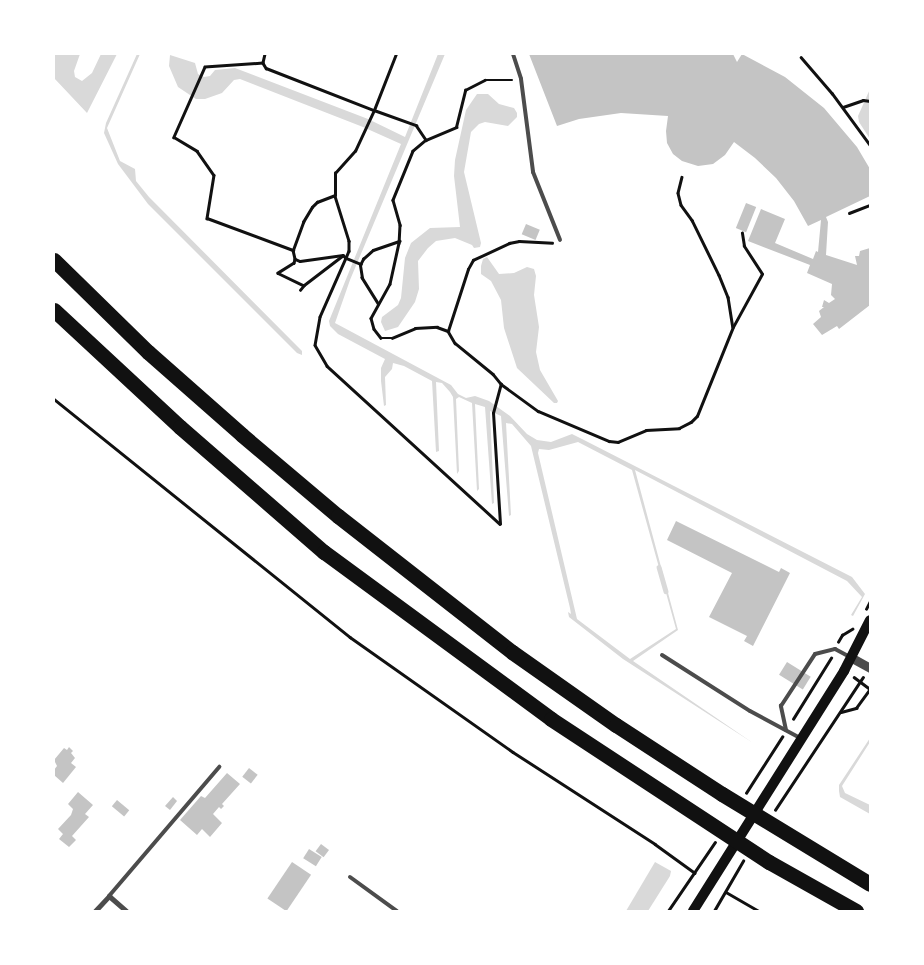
<!DOCTYPE html>
<html>
<head>
<meta charset="utf-8">
<style>
  body { margin:0 }
  #map { position:relative; width:924px; height:965px; overflow:hidden; background:#fff; font-family:Ubuntu,sans-serif }
  div>[style] { position:absolute }
  .water>* { inset:0; background:#d9d9d9 }
  .stream>* { height:4.5px; margin:-2.25px; padding:0 2.25px; transform-origin:2.25px; border-radius:2.25px; background:#d9d9d9 }
  .building>* { inset:0; background:#c4c4c4; transform-origin:0 0 }
  .path>* { height:2.5px; margin:-1.25px; padding:0 1.25px; transform-origin:1.25px; border-radius:1.25px; background:#111 }
  .service>* { height:4px; margin:-2px; padding:0 2px; transform-origin:2px; border-radius:2px; background:#4c4c4c }
  .minor>* { height:5px; margin:-2.5px; padding:0 2.5px; transform-origin:2.5px; border-radius:2.5px; background:#4c4c4c }
  .tertiary>* { height:9px; margin:-4.5px; padding:0 4.5px; transform-origin:4.5px; border-radius:4.5px; background:#4c4c4c }
  .secondary>* { height:10px; margin:-5px; padding:0 5px; transform-origin:5px; border-radius:5px; background:#111 }
  .motorway>* { height:15px; margin:-7.5px; padding:0 7.5px; transform-origin:7.5px; border-radius:7.5px; background:#111 }
  span { translate:-50% -50%; white-space:nowrap; text-align:center; line-height:1.15; -webkit-text-stroke:5px #fff; paint-order:stroke }
  .frame { position:absolute; inset:0; border:55px solid #fff; pointer-events:none }
</style>
</head>
<body>
<div id="map">
  <div class="water">
    <i style="clip-path:polygon(54px 54px,80px 54px,74px 71px,75px 77px,82px 81px,92px 73px,101px 54px,117px 54px,87px 113px,54px 78px)"></i>
    <i style="clip-path:polygon(137px 54px,140px 54px,107px 128px,120px 161px,135px 169px,136px 181px,149px 197px,302px 351px,302px 355px,297px 353px,148px 204px,118px 164px,104px 133px,106px 123px)"></i>
    <i style="clip-path:polygon(evenodd,438px 54px,445px 54px,350px 280px,335px 323px,451px 385px,458px 394px,466px 398px,475px 396px,489px 401px,510px 416px,527px 434px,537px 440px,551px 442px,572px 434px,582px 439px,852px 577px,865px 594px,853px 616px,851px 615px,862px 597px,847px 581px,635px 470px,678px 630px,633px 661px,753px 743px,623px 659px,569px 617px,568px 612px,571px 614px,570px 608px,531px 446px,512px 424px,506px 423px,511px 515px,509px 516px,501px 416px,490px 411px,494px 503px,492px 504px,485px 407px,475px 404px,479px 489px,477px 491px,472px 403px,459px 397px,456px 399px,459px 471px,457px 474px,453px 397px,450px 392px,442px 383px,436px 382px,439px 451px,436px 452px,432px 381px,404px 366px,393px 363px,392px 369px,385px 377px,386px 405px,384px 406px,381px 381px,381px 368px,385px 359px,338px 334px,330px 326px,329px 321px,401px 144px,363px 127px,240px 79px,234px 80px,222px 93px,205px 99px,196px 99px,178px 87px,169px 66px,170px 55px,195px 63px,198px 74px,204px 77px,210px 76px,215px 70px,235px 68px,368px 119px,405px 137px,438px 54px,578px 442px,632px 470px,676px 629px,630px 659px,577px 619px,538px 453px,539px 449px,549px 450px,578px 442px)"></i>
    <i style="clip-path:polygon(870px 89px,870px 139px,859px 122px,858px 116px)"></i>
    <i style="clip-path:polygon(477px 94px,488px 94px,499px 104px,514px 108px,517px 113px,517px 117px,508px 126px,485px 122px,479px 124px,471px 132px,464px 172px,481px 243px,480px 247px,474px 248px,472px 245px,455px 238px,436px 241px,428px 248px,418px 261px,419px 289px,415px 302px,398px 327px,385px 331px,381px 322px,382px 317px,398px 305px,401px 298px,405px 258px,411px 243px,430px 228px,460px 227px,454px 176px,455px 160px,466px 110px)"></i>
    <i style="clip-path:polygon(487px 257px,499px 274px,514px 273px,527px 267px,534px 269px,536px 276px,534px 295px,539px 327px,536px 352px,540px 370px,558px 401px,557px 403px,554px 403px,517px 368px,504px 328px,501px 300px,491px 281px,481px 274px,481px 266px,483px 259px)"></i>
    <i style="clip-path:polygon(870px 738px,870px 742px,842px 786px,845px 793px,870px 805px,870px 814px,840px 797px,839px 791px,839px 785px)"></i>
    <i style="clip-path:polygon(655px 862px,671px 871px,670px 876px,648px 911px,626px 911px)"></i>
  </div>
  <div class="stream">
    <i style="left:659px;top:567px;width:25px;rotate:74deg"></i>
  </div>
  <div class="building">
    <i style="clip-path:polygon(529px 54px,733px 54px,737px 62px,742px 54px,785px 77px,824px 108px,857px 147px,870px 169px,870px 196px,826px 217px,828px 222px,826px 255px,857px 265px,855px 256px,859px 256px,860px 251px,870px 248px,870px 305px,839px 329px,837px 326px,822px 335px,813px 324px,821px 317px,819px 311px,824px 307px,822px 307px,824px 300px,829px 303px,835px 299px,831px 295px,832px 284px,807px 273px,810px 265px,748px 241px,761px 209px,785px 219px,775px 243px,813px 259px,816px 251px,818px 252px,821px 220px,808px 226px,794px 201px,776px 178px,755px 158px,734px 142px,725px 155px,713px 164px,698px 166px,682px 161px,673px 154px,667px 143px,666px 131px,668px 116px,621px 113px,579px 119px,557px 126px)"></i>
    <i style="left:746px;top:203px;width:11px;height:27px;rotate:22deg"></i>
    <i style="left:526px;top:224px;width:15px;height:11px;rotate:23deg"></i>
    <i style="clip-path:polygon(676px 521px,779px 572px,781px 568px,790px 573px,753px 646px,744px 641px,747px 636px,709px 617px,732px 573px,667px 540px)"></i>
    <i style="left:787px;top:662px;width:28px;height:15px;rotate:32deg"></i>
    <i style="clip-path:polygon(69px 747px,73px 751px,71px 753px,75px 758px,71px 763px,76px 767px,63px 783px,54px 775px,54px 770px,57px 766px,54px 760px,64px 748px,67px 750px)"></i>
    <i style="left:249px;top:768px;width:11px;height:11px;rotate:38deg"></i>
    <i style="clip-path:polygon(227px 773px,240px 784px,222px 804px,224px 806px,221px 809px,219px 807px,213px 814px,222px 823px,210px 837px,202px 829px,197px 835px,180px 820px,201px 796px,205px 798px)"></i>
    <i style="clip-path:polygon(78px 792px,93px 805px,85px 814px,89px 817px,72px 836px,76px 840px,69px 847px,59px 839px,63px 834px,58px 829px,71px 815px,73px 809px,68px 804px)"></i>
    <i style="clip-path:polygon(173px 797px,177px 801px,170px 810px,165px 806px)"></i>
    <i style="left:117px;top:800px;width:16px;height:8px;rotate:40deg"></i>
    <i style="left:321px;top:844px;width:10px;height:9px;rotate:37deg"></i>
    <i style="left:309px;top:849px;width:15px;height:11px;rotate:32deg"></i>
    <i style="left:292px;top:862px;width:23px;height:44px;rotate:34deg"></i>
  </div>
  <div class="path">
    <i style="left:265px;top:54px;width:9px;rotate:103deg"></i>
    <i style="left:263px;top:63px;width:6px;rotate:59deg"></i>
    <i style="left:266px;top:68px;width:116px;rotate:21.3deg"></i>
    <i style="left:374px;top:110px;width:60px;rotate:-68.6deg"></i>
    <i style="left:801px;top:57px;width:48px;rotate:49.3deg"></i>
    <i style="left:832px;top:93px;width:64px;rotate:53.8deg"></i>
    <i style="left:263px;top:63px;width:58px;rotate:176.1deg"></i>
    <i style="left:205px;top:67px;width:77px;rotate:113.9deg"></i>
    <i style="left:174px;top:137px;width:27px;rotate:31deg"></i>
    <i style="left:197px;top:151px;width:29px;rotate:55deg"></i>
    <i style="left:214px;top:175px;width:44px;rotate:99.2deg"></i>
    <i style="left:207px;top:218px;width:92px;rotate:20.4deg"></i>
    <i style="left:293px;top:250px;width:9px;rotate:77deg"></i>
    <i style="left:295px;top:259px;width:5px;rotate:22deg"></i>
    <i style="left:300px;top:261px;width:43px;rotate:-7.9deg"></i>
    <i style="left:343px;top:255px;width:4px;rotate:45deg"></i>
    <i style="left:346px;top:258px;width:64px;rotate:113.8deg"></i>
    <i style="left:320px;top:317px;width:28px;rotate:100deg"></i>
    <i style="left:315px;top:345px;width:24px;rotate:60deg"></i>
    <i style="left:327px;top:366px;width:234px;rotate:42.4deg"></i>
    <i style="left:500px;top:524px;width:111px;rotate:-93.6deg"></i>
    <i style="left:493px;top:413px;width:30px;rotate:-75deg"></i>
    <i style="left:501px;top:384px;width:46px;rotate:36.1deg"></i>
    <i style="left:538px;top:411px;width:77px;rotate:22.9deg"></i>
    <i style="left:609px;top:441px;width:9px;rotate:6deg"></i>
    <i style="left:618px;top:442px;width:30px;rotate:-23deg"></i>
    <i style="left:646px;top:430px;width:33px;rotate:-3deg"></i>
    <i style="left:679px;top:428px;width:13px;rotate:-27deg"></i>
    <i style="left:691px;top:422px;width:8px;rotate:-45deg"></i>
    <i style="left:697px;top:416px;width:96px;rotate:-68deg"></i>
    <i style="left:733px;top:327px;width:60px;rotate:-61.3deg"></i>
    <i style="left:762px;top:274px;width:33px;rotate:-123deg"></i>
    <i style="left:744px;top:246px;width:13px;rotate:-99deg"></i>
    <i style="left:843px;top:107px;width:21px;rotate:-19deg"></i>
    <i style="left:863px;top:100px;width:7px;rotate:8deg"></i>
    <i style="left:426px;top:140px;width:33px;rotate:-23deg"></i>
    <i style="left:456px;top:127px;width:38px;rotate:-76deg"></i>
    <i style="left:465px;top:90px;width:22px;rotate:-27deg"></i>
    <i style="left:485px;top:80px;width:27px"></i>
    <i style="left:682px;top:177px;width:16px;rotate:104deg"></i>
    <i style="left:678px;top:193px;width:12px;rotate:76deg"></i>
    <i style="left:681px;top:205px;width:19px;rotate:54deg"></i>
    <i style="left:692px;top:220px;width:61px;rotate:63.9deg"></i>
    <i style="left:719px;top:275px;width:24px;rotate:68deg"></i>
    <i style="left:728px;top:297px;width:30px;rotate:81deg"></i>
    <i style="left:335px;top:196px;width:47px;rotate:72.7deg"></i>
    <i style="left:349px;top:241px;width:10px;rotate:90deg"></i>
    <i style="left:349px;top:251px;width:8px;rotate:113deg"></i>
    <i style="left:346px;top:258px;width:16px;rotate:22deg"></i>
    <i style="left:849px;top:213px;width:22px;rotate:-21deg"></i>
    <i style="left:293px;top:250px;width:30px;rotate:-70deg"></i>
    <i style="left:303px;top:222px;width:17px;rotate:-59deg"></i>
    <i style="left:312px;top:207px;width:7px;rotate:-45deg"></i>
    <i style="left:317px;top:202px;width:19px;rotate:-21deg"></i>
    <i style="left:335px;top:195px;width:22px;rotate:-90deg"></i>
    <i style="left:335px;top:173px;width:30px;rotate:-48deg"></i>
    <i style="left:355px;top:151px;width:45px;rotate:-65.1deg"></i>
    <i style="left:374px;top:110px;width:45px;rotate:19.7deg"></i>
    <i style="left:416px;top:125px;width:18px;rotate:56deg"></i>
    <i style="left:426px;top:140px;width:17px;rotate:140deg"></i>
    <i style="left:413px;top:151px;width:53px;rotate:112.2deg"></i>
    <i style="left:393px;top:200px;width:26px;rotate:74deg"></i>
    <i style="left:400px;top:225px;width:18px;rotate:93deg"></i>
    <i style="left:399px;top:243px;width:42px;rotate:102.4deg"></i>
    <i style="left:390px;top:284px;width:39px;rotate:119deg"></i>
    <i style="left:371px;top:318px;width:11px;rotate:75deg"></i>
    <i style="left:374px;top:329px;width:11px;rotate:52deg"></i>
    <i style="left:381px;top:338px;width:11px"></i>
    <i style="left:392px;top:338px;width:25px;rotate:-23deg"></i>
    <i style="left:415px;top:328px;width:22px;rotate:-3deg"></i>
    <i style="left:437px;top:327px;width:12px;rotate:20deg"></i>
    <i style="left:448px;top:331px;width:14px;rotate:60deg"></i>
    <i style="left:455px;top:343px;width:49px;rotate:39.2deg"></i>
    <i style="left:493px;top:374px;width:13px;rotate:51deg"></i>
    <i style="left:295px;top:259px;width:4px;rotate:104deg"></i>
    <i style="left:294px;top:263px;width:19px;rotate:148deg"></i>
    <i style="left:278px;top:273px;width:28px;rotate:26deg"></i>
    <i style="left:300px;top:290px;width:6px;rotate:-51deg"></i>
    <i style="left:304px;top:285px;width:48px;rotate:-37.3deg"></i>
    <i style="left:378px;top:304px;width:31px;rotate:-122deg"></i>
    <i style="left:362px;top:278px;width:13px;rotate:-99deg"></i>
    <i style="left:360px;top:265px;width:7px;rotate:-63deg"></i>
    <i style="left:363px;top:259px;width:13px;rotate:-42deg"></i>
    <i style="left:373px;top:250px;width:28px;rotate:-19deg"></i>
    <i style="left:448px;top:331px;width:65px;rotate:-72.1deg"></i>
    <i style="left:468px;top:269px;width:10px;rotate:-61deg"></i>
    <i style="left:473px;top:260px;width:40px;rotate:-25deg"></i>
    <i style="left:509px;top:243px;width:10px;rotate:-11deg"></i>
    <i style="left:519px;top:241px;width:33px;rotate:3deg"></i>
    <i style="left:54px;top:399px;width:380px;rotate:38.8deg"></i>
    <i style="left:350px;top:637px;width:199px;rotate:35.2deg"></i>
    <i style="left:513px;top:752px;width:169px;rotate:32.9deg"></i>
    <i style="left:655px;top:844px;width:49px;rotate:35.9deg"></i>
    <i style="left:866px;top:609px;width:9px;rotate:-63deg"></i>
    <i style="left:838px;top:642px;width:8px;rotate:-60deg"></i>
    <i style="left:842px;top:635px;width:12px;rotate:-31deg"></i>
    <i style="left:854px;top:677px;width:20px;rotate:37deg"></i>
    <i style="left:841px;top:712px;width:16px;rotate:-15deg"></i>
    <i style="left:856px;top:708px;width:24px;rotate:-54deg"></i>
    <i style="left:793px;top:719px;width:72px;rotate:-58.1deg"></i>
    <i style="left:746px;top:793px;width:67px;rotate:-57.3deg"></i>
    <i style="left:775px;top:810px;width:159px;rotate:-56.5deg"></i>
    <i style="left:726px;top:892px;width:38px;rotate:30deg"></i>
    <i style="left:668px;top:911px;width:83px;rotate:-55.7deg"></i>
    <i style="left:714px;top:911px;width:58px;rotate:-59.9deg"></i>
  </div>
  <div class="service">
    <i style="left:513px;top:54px;width:26px;rotate:72deg"></i>
    <i style="left:521px;top:79px;width:94px;rotate:82.6deg"></i>
    <i style="left:533px;top:172px;width:73px;rotate:68.3deg"></i>
    <i style="left:662px;top:655px;width:104px;rotate:32.5deg"></i>
    <i style="left:750px;top:711px;width:57px;rotate:28.4deg"></i>
    <i style="left:786px;top:730px;width:25px;rotate:-102deg"></i>
    <i style="left:781px;top:706px;width:62px;rotate:-56.8deg"></i>
    <i style="left:815px;top:654px;width:21px;rotate:-14deg"></i>
    <i style="left:835px;top:649px;width:17px;rotate:28deg"></i>
    <i style="left:350px;top:877px;width:58px;rotate:35.9deg"></i>
    <i style="left:109px;top:896px;width:170px;rotate:-49.5deg"></i>
  </div>
  <div class="minor">
    <i style="left:95px;top:911px;width:21px;rotate:-47deg"></i>
    <i style="left:109px;top:896px;width:23px;rotate:41deg"></i>
  </div>
  <div class="tertiary">
    <i style="left:852px;top:658px;width:21px;rotate:29deg"></i>
  </div>
  <div class="secondary">
    <i style="left:693px;top:911px;width:284px;rotate:-57.8deg"></i>
    <i style="left:844px;top:671px;width:57px;rotate:-63deg"></i>
  </div>
  <div class="motorway">
    <i style="left:54px;top:260px;width:132px;rotate:44.4deg"></i>
    <i style="left:148px;top:352px;width:125px;rotate:41.4deg"></i>
    <i style="left:242px;top:435px;width:126px;rotate:40.2deg"></i>
    <i style="left:338px;top:516px;width:221px;rotate:38deg"></i>
    <i style="left:512px;top:652px;width:127px;rotate:35.1deg"></i>
    <i style="left:616px;top:725px;width:126px;rotate:33.1deg"></i>
    <i style="left:722px;top:794px;width:173px;rotate:31.3deg"></i>
    <i style="left:54px;top:310px;width:172px;rotate:42.9deg"></i>
    <i style="left:180px;top:427px;width:191px;rotate:41deg"></i>
    <i style="left:324px;top:552px;width:282px;rotate:36.3deg"></i>
    <i style="left:551px;top:719px;width:261px;rotate:33.3deg"></i>
    <i style="left:769px;top:862px;width:100px;rotate:29.4deg"></i>
  </div>
  <div class="frame"></div>
</div>
</body>
</html>
